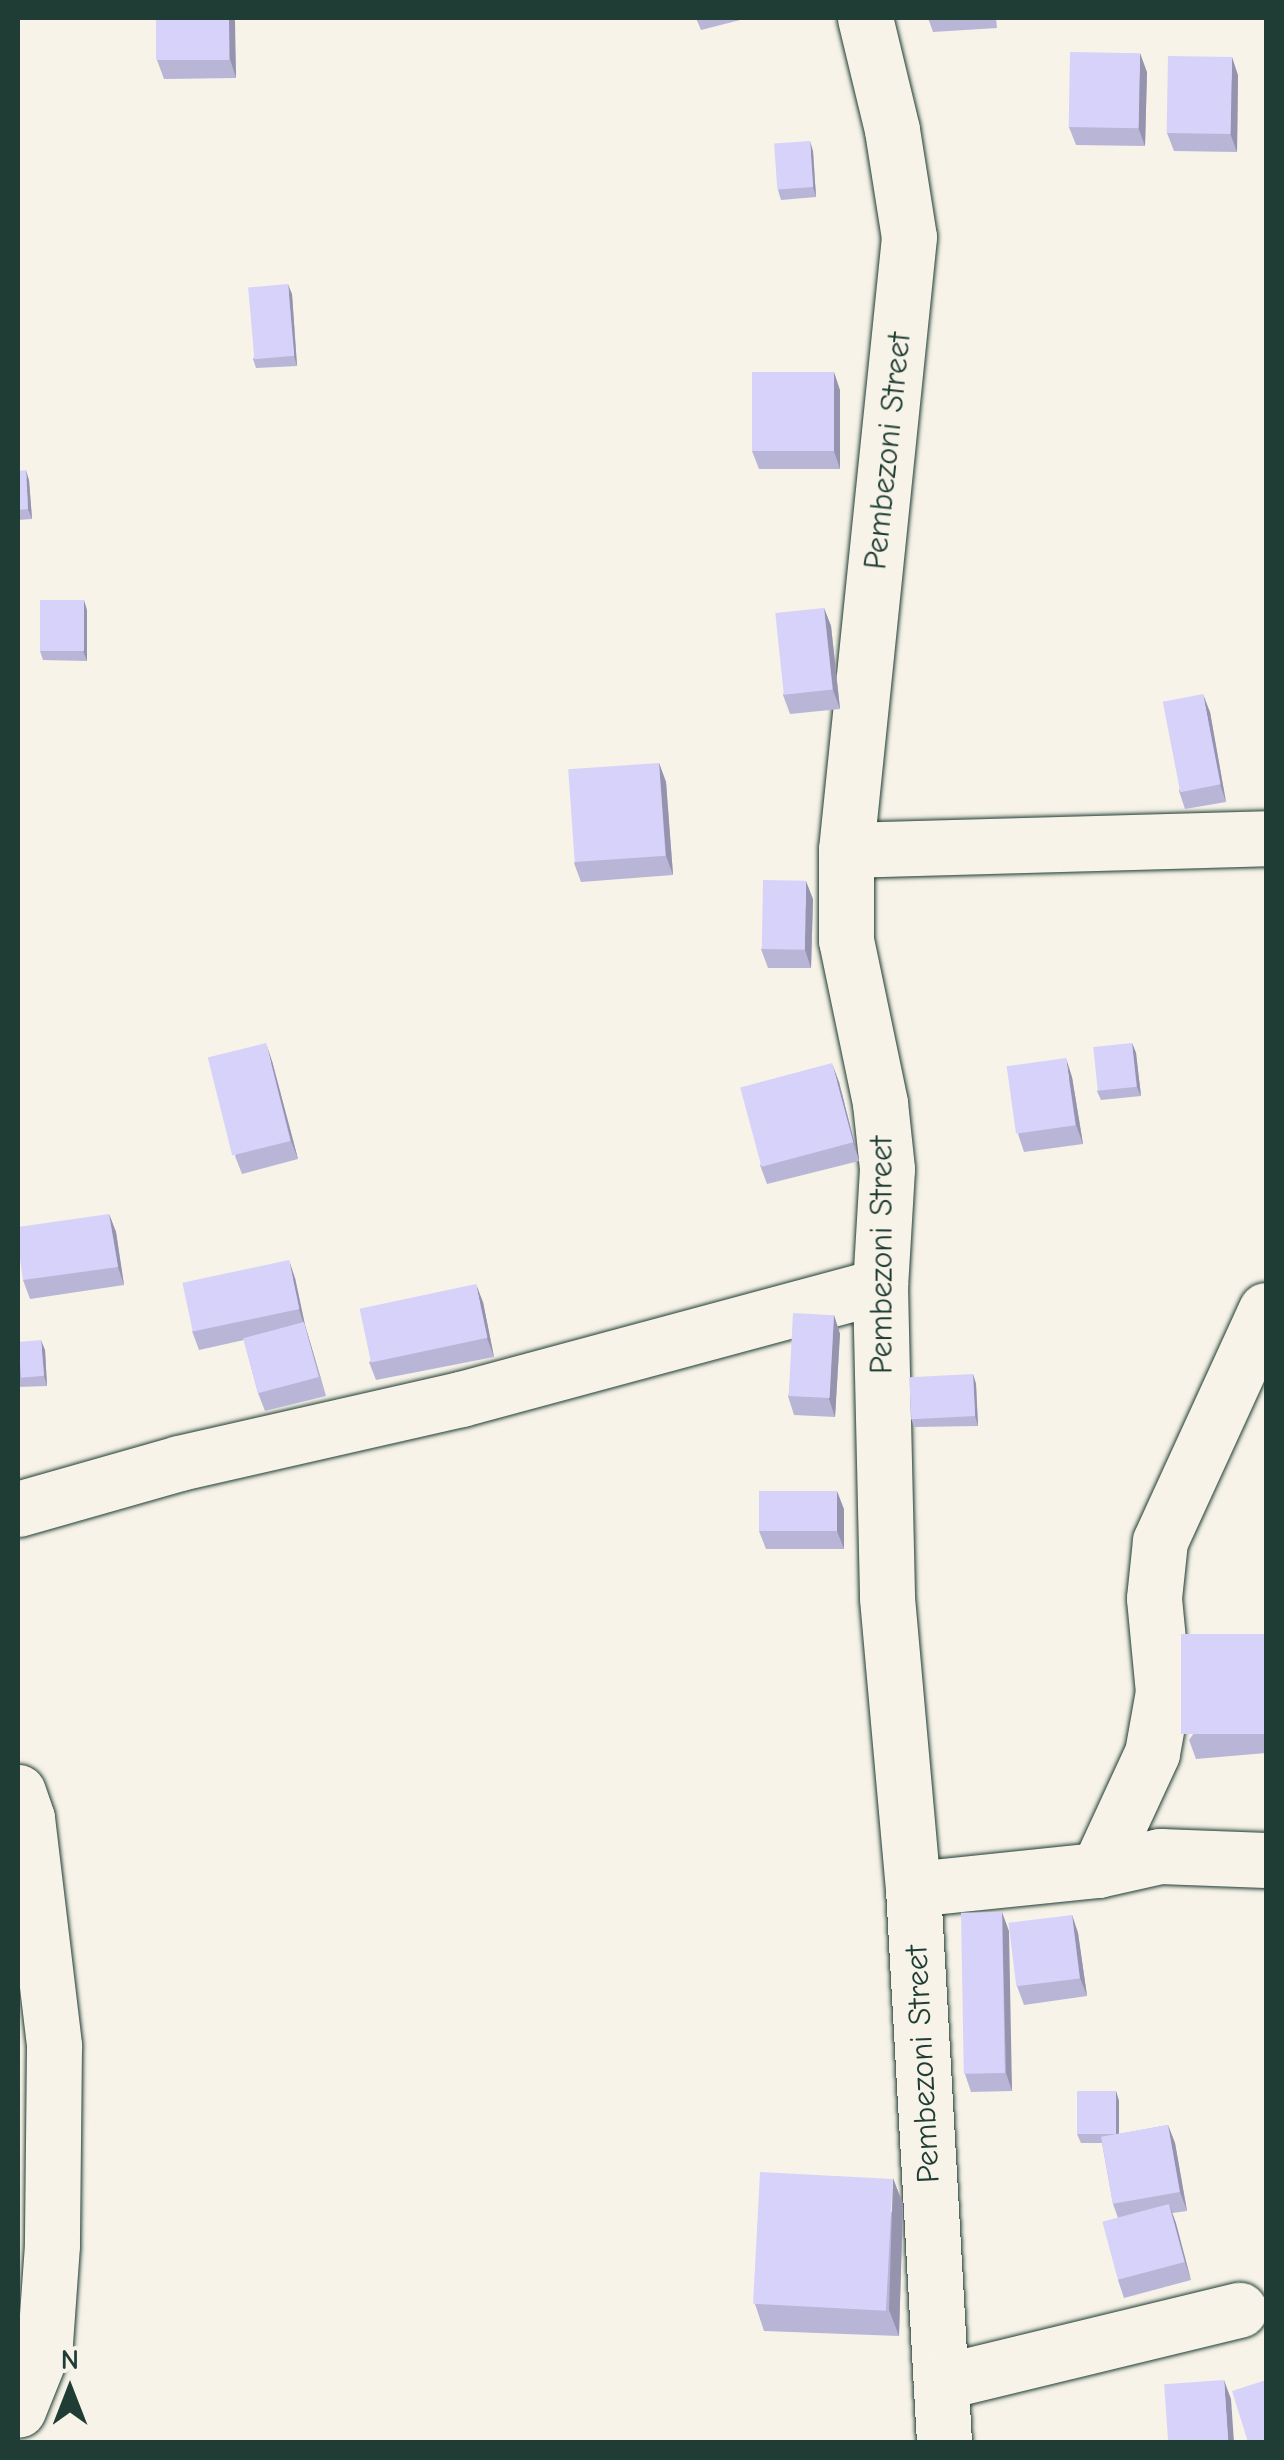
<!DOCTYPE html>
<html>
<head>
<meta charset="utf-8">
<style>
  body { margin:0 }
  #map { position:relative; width:1284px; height:2460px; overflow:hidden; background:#f7f3e8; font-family:"Comic Neue",sans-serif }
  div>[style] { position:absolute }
  .roads { filter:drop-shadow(0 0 2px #1f3d34) drop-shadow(0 0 2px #1f3d34) }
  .minor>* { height:55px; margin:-27.5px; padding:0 27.5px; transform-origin:27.5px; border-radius:27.5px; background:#f7f3e8 }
  .wall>* { inset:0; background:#b9b5d7 }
  .shaded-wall>* { inset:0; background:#9693af }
  .building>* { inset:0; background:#d7d2fa; transform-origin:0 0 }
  span { translate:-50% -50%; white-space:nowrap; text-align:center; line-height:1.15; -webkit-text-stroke:10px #f7f3e8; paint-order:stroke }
  .street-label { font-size:32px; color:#1f3d34 }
  .frame { position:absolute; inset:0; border:20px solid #1f3d34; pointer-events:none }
  .north { position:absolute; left:20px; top:2340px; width:100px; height:100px; -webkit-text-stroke:8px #f7f3e8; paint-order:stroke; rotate:0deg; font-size:28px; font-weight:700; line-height:40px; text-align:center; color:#1f3d34 }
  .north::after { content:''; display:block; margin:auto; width:35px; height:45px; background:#1f3d34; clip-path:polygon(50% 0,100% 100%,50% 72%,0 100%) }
</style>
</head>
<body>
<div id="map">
  <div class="roads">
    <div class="minor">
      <i style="left:865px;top:18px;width:115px;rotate:76.4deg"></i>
      <i style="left:892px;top:130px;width:108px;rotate:81deg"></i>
      <i style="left:909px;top:237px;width:616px;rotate:95.87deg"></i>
      <i style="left:846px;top:850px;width:90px;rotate:90deg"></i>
      <i style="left:846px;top:940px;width:167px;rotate:78.2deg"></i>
      <i style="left:880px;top:1103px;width:66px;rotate:83.9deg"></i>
      <i style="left:887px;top:1169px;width:117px;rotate:93.4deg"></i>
      <i style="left:880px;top:1286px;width:312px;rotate:88.7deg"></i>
      <i style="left:887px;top:1598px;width:292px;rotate:84.9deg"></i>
      <i style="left:913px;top:1889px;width:554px;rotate:86.79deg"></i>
      <i style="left:846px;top:850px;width:420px;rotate:-1.6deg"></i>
      <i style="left:18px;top:1509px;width:167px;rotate:-15.9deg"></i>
      <i style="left:179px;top:1463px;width:289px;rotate:-12.8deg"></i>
      <i style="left:461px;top:1399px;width:434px;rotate:-15.1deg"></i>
      <i style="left:18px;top:1792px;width:28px;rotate:71deg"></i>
      <i style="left:27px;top:1818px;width:230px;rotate:83.2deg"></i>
      <i style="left:54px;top:2046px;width:199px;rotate:90.6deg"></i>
      <i style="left:52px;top:2245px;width:98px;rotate:94.1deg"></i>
      <i style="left:45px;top:2343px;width:72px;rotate:111.9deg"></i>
      <i style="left:1098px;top:1870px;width:129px;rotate:-65.2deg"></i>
      <i style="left:1152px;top:1753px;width:62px;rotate:-79.8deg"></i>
      <i style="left:1163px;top:1692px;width:94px;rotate:-95.5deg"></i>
      <i style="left:1154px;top:1598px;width:57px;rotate:-84deg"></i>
      <i style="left:1160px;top:1541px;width:254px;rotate:-65.4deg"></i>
      <i style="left:913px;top:1889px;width:186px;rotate:-5.9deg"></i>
      <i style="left:1098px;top:1870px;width:64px;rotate:-12.7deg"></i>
      <i style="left:1160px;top:1856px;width:106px;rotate:2.2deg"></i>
      <i style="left:941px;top:2382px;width:307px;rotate:-13.6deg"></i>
    </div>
  </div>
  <div class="wall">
    <i style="clip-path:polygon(156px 18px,234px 18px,236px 78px,164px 79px,157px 60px)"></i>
    <i style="clip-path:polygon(696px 18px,748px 18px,701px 30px)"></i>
    <i style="clip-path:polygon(928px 18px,996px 18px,997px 28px,933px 32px)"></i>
    <i style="clip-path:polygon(1147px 72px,1145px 146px,1076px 145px,1069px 127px)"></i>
    <i style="clip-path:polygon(1238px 75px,1237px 152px,1174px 151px,1167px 133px)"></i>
    <i style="clip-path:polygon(813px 151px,816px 197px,781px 200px,778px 190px)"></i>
    <i style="clip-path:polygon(292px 294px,297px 366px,256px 368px,253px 359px)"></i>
    <i style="clip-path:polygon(840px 390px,840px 469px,759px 469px,752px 451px)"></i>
    <i style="clip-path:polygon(18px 471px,29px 480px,32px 519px,18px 520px)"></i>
    <i style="clip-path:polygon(824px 608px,831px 626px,840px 709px,790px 714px,783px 695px)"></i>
    <i style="clip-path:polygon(87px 610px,87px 661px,43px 660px,40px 651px)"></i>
    <i style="clip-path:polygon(1210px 712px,1226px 802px,1185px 809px,1179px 791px)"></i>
    <i style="clip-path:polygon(659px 763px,666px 782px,673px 875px,581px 882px,574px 863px)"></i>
    <i style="clip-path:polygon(813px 899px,811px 968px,768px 968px,761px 949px)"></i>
    <i style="clip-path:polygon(1132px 1043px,1136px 1053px,1141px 1096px,1101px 1100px,1097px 1091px)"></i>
    <i style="clip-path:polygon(272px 1061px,298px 1159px,242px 1174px,235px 1156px)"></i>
    <i style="clip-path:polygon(1072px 1077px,1083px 1144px,1024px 1152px,1018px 1134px)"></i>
    <i style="clip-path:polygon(839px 1082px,859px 1161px,767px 1184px,760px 1165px)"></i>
    <i style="clip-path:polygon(109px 1214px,116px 1232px,124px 1285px,30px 1299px,23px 1280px)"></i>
    <i style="clip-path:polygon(295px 1278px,305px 1325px,326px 1396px,265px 1411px,258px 1393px,244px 1340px,199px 1350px,192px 1331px)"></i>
    <i style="clip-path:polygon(483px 1302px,494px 1357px,376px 1380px,369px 1362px)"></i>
    <i style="clip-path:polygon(834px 1315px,840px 1334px,835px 1417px,794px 1415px,788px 1396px)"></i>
    <i style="clip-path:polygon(18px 1342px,45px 1350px,47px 1386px,18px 1387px)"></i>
    <i style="clip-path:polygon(973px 1374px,976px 1384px,978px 1426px,914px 1427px,911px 1418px)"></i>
    <i style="clip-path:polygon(844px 1509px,844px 1549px,766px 1549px,759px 1531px)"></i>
    <i style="clip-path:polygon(1266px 1634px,1266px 1753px,1196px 1759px,1189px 1740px)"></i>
    <i style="clip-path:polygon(1002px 1912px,1012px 2091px,971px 2092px,965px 2074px)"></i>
    <i style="clip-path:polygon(1072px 1915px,1078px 1933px,1087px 1996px,1024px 2005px,1017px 1986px)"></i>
    <i style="clip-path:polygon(1116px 2091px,1119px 2101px,1119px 2134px,1168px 2125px,1175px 2143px,1187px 2211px,1172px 2213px,1191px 2280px,1124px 2298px,1118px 2280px,1118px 2218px,1113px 2204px,1102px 2143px,1081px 2143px,1077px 2134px)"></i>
    <i style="clip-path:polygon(903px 2204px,899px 2336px,764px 2331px,755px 2304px)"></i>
  </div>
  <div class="shaded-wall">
    <i style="clip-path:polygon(229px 18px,234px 18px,235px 21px,236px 78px,230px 59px)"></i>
    <i style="clip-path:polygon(1140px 53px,1147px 72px,1145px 146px,1138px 127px)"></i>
    <i style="clip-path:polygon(1232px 57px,1238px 75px,1237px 152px,1230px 133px)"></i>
    <i style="clip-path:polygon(810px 141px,813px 151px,816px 197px,813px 187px)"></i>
    <i style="clip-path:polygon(288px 284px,292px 294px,297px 366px,294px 356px)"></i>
    <i style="clip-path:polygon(834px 372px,840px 390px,840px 469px,834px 451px)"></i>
    <i style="clip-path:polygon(26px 470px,29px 480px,32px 519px,28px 509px)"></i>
    <i style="clip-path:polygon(84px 600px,87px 610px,87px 661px,83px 651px)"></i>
    <i style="clip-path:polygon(824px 608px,831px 626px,840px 709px,833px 690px)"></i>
    <i style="clip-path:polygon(1203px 694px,1210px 712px,1226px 802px,1220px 784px)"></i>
    <i style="clip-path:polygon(659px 763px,666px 782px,673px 875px,666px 856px)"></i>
    <i style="clip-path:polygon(806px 881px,813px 899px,811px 968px,805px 950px)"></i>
    <i style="clip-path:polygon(266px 1043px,272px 1061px,298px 1159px,291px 1141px)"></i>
    <i style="clip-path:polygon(1132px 1043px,1136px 1053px,1141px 1096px,1137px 1087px)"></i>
    <i style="clip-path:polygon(1066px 1058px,1072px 1077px,1083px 1144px,1076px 1125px)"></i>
    <i style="clip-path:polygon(832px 1063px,839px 1082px,859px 1161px,853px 1142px)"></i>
    <i style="clip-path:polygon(109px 1214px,116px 1232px,124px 1285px,118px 1267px)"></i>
    <i style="clip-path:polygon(289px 1260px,295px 1278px,305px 1325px,326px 1396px,299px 1309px)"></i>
    <i style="clip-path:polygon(476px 1284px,483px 1302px,494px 1357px,487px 1338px)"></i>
    <i style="clip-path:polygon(834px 1315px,840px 1334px,835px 1417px,829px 1399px)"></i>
    <i style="clip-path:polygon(41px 1340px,45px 1350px,47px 1386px,44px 1376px)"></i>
    <i style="clip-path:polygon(973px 1374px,976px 1384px,978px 1426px,975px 1416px)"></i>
    <i style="clip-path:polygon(837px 1491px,844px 1509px,844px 1549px,837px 1531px)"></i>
    <i style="clip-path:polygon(1002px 1912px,1009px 1931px,1012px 2091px,1006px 2073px)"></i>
    <i style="clip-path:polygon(1072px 1915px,1078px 1933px,1087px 1996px,1080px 1978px)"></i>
    <i style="clip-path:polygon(1116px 2091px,1119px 2101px,1119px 2143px,1116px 2134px)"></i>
    <i style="clip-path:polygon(1168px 2125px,1175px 2143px,1187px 2211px,1180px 2192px)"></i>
    <i style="clip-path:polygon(893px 2178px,903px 2204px,899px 2336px,889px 2310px)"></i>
    <i style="clip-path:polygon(1169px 2204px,1176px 2223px,1191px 2280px,1185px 2262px)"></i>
    <i style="clip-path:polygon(1224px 2380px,1231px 2399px,1234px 2442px,1228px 2442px)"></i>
  </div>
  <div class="building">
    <i style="left:156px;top:18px;width:73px;height:42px"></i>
    <i style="left:1070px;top:52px;width:70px;height:75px;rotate:1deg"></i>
    <i style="left:1168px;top:56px;width:64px;height:77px;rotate:1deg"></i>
    <i style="left:810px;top:141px;width:46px;height:36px;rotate:86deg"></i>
    <i style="left:288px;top:284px;width:72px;height:40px;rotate:85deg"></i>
    <i style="left:752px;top:372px;width:82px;height:79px"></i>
    <i style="clip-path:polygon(26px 470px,28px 509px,18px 510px,18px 471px)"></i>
    <i style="left:40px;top:600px;width:44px;height:51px"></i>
    <i style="left:824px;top:608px;width:82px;height:49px;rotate:84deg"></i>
    <i style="left:1203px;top:694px;width:92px;height:41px;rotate:79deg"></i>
    <i style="left:659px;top:763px;width:93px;height:91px;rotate:86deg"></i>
    <i style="left:763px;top:880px;width:43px;height:69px;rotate:1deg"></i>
    <i style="left:266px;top:1043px;width:101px;height:60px;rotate:76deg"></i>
    <i style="left:1132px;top:1043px;width:44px;height:39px;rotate:84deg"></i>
    <i style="left:1066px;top:1058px;width:68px;height:60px;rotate:82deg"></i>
    <i style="left:832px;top:1063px;width:82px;height:95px;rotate:75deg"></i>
    <i style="clip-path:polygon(109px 1214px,118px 1267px,23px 1280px,18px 1244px,18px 1227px)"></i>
    <i style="left:289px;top:1260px;width:50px;height:109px;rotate:78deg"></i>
    <i style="left:476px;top:1284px;width:55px;height:119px;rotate:78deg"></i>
    <i style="left:793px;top:1313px;width:41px;height:83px;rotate:3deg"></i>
    <i style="left:304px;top:1322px;width:57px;height:63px;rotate:75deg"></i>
    <i style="left:41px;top:1340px;width:36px;height:23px;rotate:85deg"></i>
    <i style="left:973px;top:1374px;width:42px;height:64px;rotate:87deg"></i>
    <i style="left:759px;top:1491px;width:78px;height:40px"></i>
    <i style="left:1266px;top:1634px;width:100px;height:85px;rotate:90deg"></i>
    <i style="left:1002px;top:1912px;width:161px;height:41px;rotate:89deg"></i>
    <i style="left:1072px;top:1915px;width:64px;height:64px;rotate:83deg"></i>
    <i style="left:1077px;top:2091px;width:39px;height:43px"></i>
    <i style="left:1168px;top:2125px;width:68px;height:68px;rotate:80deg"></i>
    <i style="left:760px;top:2172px;width:133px;height:132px;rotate:3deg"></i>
    <i style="left:1169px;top:2204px;width:60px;height:69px;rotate:75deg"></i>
    <i style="left:1224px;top:2380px;width:62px;height:60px;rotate:86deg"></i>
    <i style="clip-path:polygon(1266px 2380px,1266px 2442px,1248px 2442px,1232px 2391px)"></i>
  </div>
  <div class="street-label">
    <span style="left:888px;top:451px;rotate:-84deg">Pembezoni Street</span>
    <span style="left:882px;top:1255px;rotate:-90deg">Pembezoni Street</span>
    <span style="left:923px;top:2064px;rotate:-93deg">Pembezoni Street</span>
  </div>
  <div class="frame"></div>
  <div class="north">N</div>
</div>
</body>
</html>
